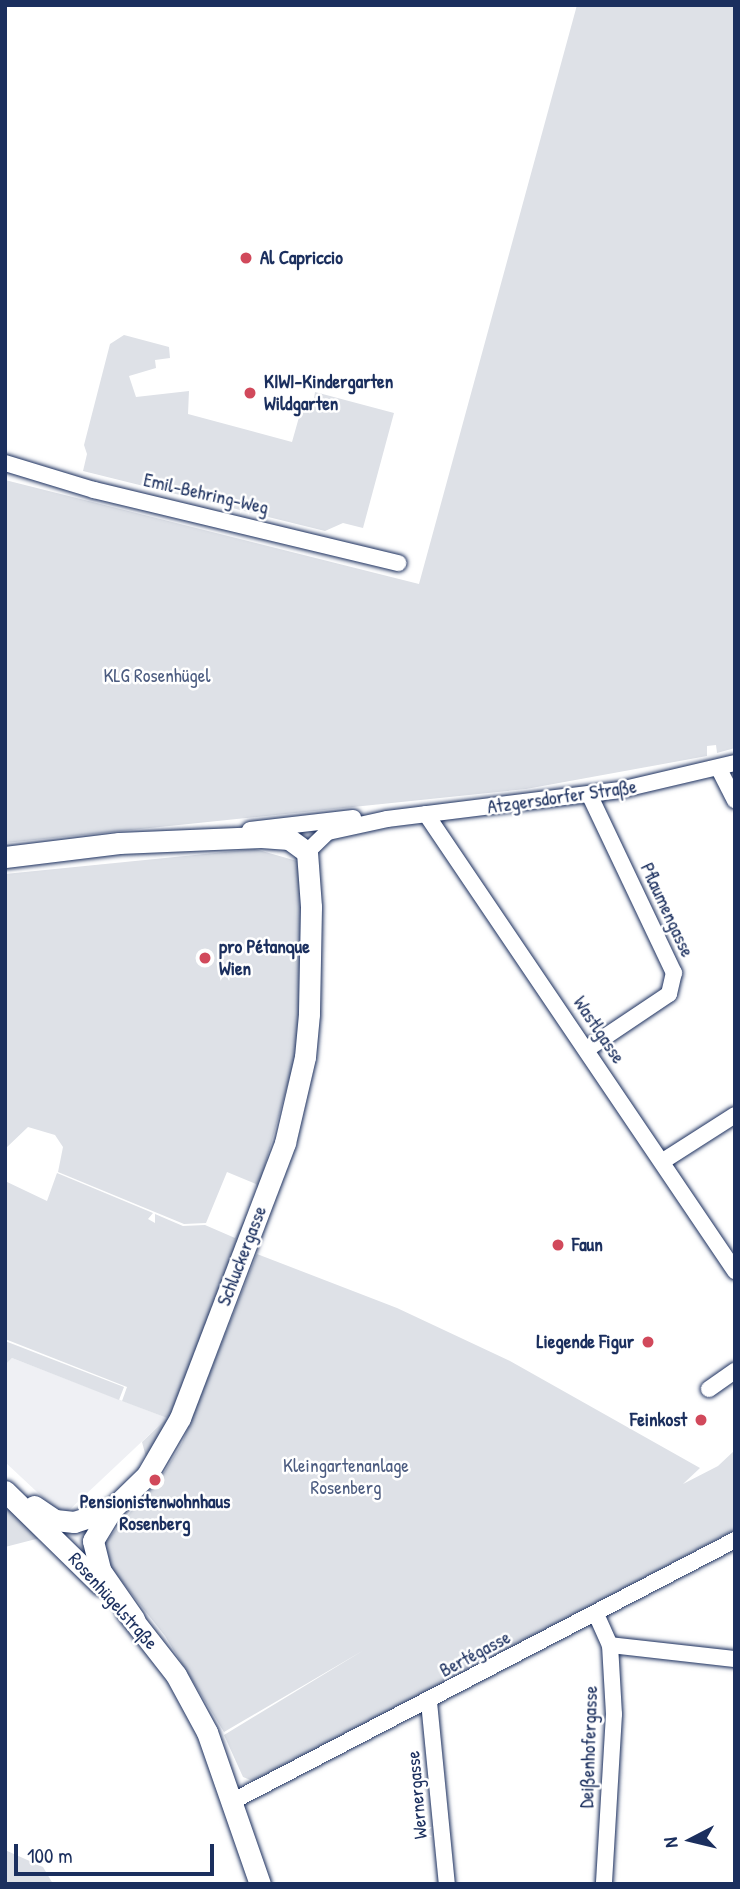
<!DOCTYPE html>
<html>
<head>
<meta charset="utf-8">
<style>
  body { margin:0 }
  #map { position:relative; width:740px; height:1889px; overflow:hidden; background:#fff; font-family:"Patrick Hand",sans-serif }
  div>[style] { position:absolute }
  .built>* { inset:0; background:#eff0f4 }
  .green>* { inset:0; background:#dee1e7 }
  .roads { filter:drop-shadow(0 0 2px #1b2f5e) drop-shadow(0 0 2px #1b2f5e) }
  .minor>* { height:16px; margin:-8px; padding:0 8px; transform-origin:8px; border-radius:8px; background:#fff }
  .major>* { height:21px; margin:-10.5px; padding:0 10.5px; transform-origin:10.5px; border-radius:10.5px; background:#fff }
  .dots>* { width:19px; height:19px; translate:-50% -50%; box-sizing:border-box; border:4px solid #fff; border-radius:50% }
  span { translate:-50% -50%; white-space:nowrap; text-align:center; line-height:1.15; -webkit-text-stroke:5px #fff; paint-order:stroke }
  .poi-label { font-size:19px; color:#1b2f5e; font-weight:700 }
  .left { translate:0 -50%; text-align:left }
  .right { translate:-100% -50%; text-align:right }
  .street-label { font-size:19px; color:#1b2f5e }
  .park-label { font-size:19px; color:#4c5c80 }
  .frame { position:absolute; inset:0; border:7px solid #1b2f5e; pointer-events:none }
  .north { position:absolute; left:656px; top:1805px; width:70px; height:70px; -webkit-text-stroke:5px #fff; paint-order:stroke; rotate:263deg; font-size:19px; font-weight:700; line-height:28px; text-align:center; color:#1b2f5e }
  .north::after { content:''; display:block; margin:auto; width:24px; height:32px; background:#1b2f5e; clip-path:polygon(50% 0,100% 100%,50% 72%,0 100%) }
  .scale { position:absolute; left:14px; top:1844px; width:200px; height:32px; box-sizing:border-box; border:4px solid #1b2f5e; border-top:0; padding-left:9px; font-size:21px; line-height:24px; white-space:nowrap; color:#1b2f5e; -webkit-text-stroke:5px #fff; paint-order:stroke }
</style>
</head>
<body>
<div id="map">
  <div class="built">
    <i style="clip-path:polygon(12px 1358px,167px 1418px,67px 1512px,52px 1506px,5px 1462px,5px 1365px)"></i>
  </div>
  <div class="green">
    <i style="clip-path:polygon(577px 5px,735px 5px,735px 748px,717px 753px,716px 745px,707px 746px,707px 756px,526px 789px,5px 843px,5px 480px,419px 584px)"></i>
    <i style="clip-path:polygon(124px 335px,169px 347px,170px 358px,155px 360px,156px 368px,129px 376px,136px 397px,189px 391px,188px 414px,292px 442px,303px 403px,334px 412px,314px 398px,315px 392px,394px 413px,363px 528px,343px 523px,325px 531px,83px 471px,87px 454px,84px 445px,110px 344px)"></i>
    <i style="clip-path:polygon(255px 849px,304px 863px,301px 1007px,294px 1062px,258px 1190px,256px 1184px,227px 1172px,206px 1223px,184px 1224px,58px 1172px,63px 1147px,55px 1135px,28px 1127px,5px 1149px,5px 874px)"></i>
    <i style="clip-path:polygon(57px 1173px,153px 1213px,148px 1219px,155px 1223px,155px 1214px,183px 1226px,205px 1225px,235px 1238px,254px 1201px,169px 1418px,146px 1457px,142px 1442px,167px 1418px,122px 1401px,127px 1387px,5px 1339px,5px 1181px,47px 1201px)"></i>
    <i style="clip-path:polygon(257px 1254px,397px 1308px,510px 1361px,700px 1468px,683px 1484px,718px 1466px,735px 1450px,735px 1530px,298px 1760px,253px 1781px,243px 1777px,224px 1735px,364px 1650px,224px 1732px,165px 1636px,108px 1564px,103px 1545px,165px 1471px,182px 1443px)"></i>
    <i style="clip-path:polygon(5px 1341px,124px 1387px,119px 1400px,12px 1358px,5px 1365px)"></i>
    <i style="clip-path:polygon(5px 1505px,40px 1538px,5px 1547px)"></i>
    <i style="clip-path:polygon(5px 1850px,43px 1867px,53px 1884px,5px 1884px)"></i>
  </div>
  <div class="roads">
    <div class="minor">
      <i style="left:5px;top:463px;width:93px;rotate:16.9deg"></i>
      <i style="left:94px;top:490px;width:313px;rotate:13.5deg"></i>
      <i style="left:719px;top:769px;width:35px;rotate:63deg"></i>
      <i style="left:426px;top:814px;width:552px;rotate:55.94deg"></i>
      <i style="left:250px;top:830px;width:104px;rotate:-6.6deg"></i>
      <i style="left:307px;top:852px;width:29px;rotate:-44deg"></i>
      <i style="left:328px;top:832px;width:60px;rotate:-12.4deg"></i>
      <i style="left:387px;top:819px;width:235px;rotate:-7.1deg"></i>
      <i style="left:620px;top:790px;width:118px;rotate:-13.2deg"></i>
      <i style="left:587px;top:1049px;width:99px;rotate:-33.9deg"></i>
      <i style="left:669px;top:994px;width:22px;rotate:-77deg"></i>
      <i style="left:674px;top:973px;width:198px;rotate:-115.4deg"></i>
      <i style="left:663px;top:1161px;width:85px;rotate:-32.6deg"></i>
      <i style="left:709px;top:1389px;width:32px;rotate:-35deg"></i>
      <i style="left:596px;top:1614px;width:34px;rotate:66deg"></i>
      <i style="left:610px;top:1645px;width:69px;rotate:86.7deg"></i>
      <i style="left:614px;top:1714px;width:170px;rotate:93.4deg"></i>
      <i style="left:610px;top:1645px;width:126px;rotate:6.4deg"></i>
      <i style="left:429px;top:1702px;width:183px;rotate:84.4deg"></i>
      <i style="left:233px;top:1801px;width:566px;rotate:-27.47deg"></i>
    </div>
    <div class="major">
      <i style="left:5px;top:857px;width:115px;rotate:-7deg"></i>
      <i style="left:119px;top:843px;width:142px;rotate:-2.4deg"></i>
      <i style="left:261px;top:837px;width:28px;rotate:4deg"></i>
      <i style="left:289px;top:839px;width:22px;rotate:36deg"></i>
      <i style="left:307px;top:852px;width:55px;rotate:85.8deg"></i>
      <i style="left:311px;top:907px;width:107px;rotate:91.1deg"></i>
      <i style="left:309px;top:1014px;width:43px;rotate:95.3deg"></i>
      <i style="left:305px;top:1057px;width:88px;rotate:103.1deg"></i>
      <i style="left:285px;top:1143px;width:294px;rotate:110.9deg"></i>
      <i style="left:180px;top:1418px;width:66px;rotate:120.1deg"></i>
      <i style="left:147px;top:1475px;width:49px;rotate:135.8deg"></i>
      <i style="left:112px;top:1509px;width:37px;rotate:121deg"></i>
      <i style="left:93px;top:1541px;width:30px;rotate:76deg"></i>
      <i style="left:100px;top:1570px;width:60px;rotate:55.2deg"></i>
      <i style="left:5px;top:1491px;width:134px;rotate:44.4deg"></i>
      <i style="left:34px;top:1506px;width:25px;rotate:34deg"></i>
      <i style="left:55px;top:1520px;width:19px;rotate:6deg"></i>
      <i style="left:74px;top:1522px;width:39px;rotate:-18deg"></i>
      <i style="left:126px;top:1611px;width:81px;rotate:52deg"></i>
      <i style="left:176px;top:1675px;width:65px;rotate:61.5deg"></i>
      <i style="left:207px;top:1732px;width:161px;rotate:70.8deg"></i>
    </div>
  </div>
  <div class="dots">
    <i style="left:246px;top:258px;background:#d1495b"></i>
    <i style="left:250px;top:393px;background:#d1495b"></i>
    <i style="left:205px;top:958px;background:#d1495b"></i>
    <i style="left:558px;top:1245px;background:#d1495b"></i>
    <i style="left:648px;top:1342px;background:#d1495b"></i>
    <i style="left:701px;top:1420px;background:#d1495b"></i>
    <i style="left:155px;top:1480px;background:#d1495b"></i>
  </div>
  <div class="poi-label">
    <span class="left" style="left:260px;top:258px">Al Capriccio</span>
    <span class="left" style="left:264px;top:393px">KIWI-Kindergarten<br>Wildgarten</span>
    <span class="left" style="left:219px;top:958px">pro Pétanque<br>Wien</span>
    <span class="left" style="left:572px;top:1245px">Faun</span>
    <span class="right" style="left:634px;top:1342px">Liegende Figur</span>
    <span class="right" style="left:687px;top:1420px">Feinkost</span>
    <span style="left:155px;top:1513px">Pensionistenwohnhaus<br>Rosenberg</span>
  </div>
  <div class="street-label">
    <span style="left:206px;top:494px;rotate:13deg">Emil-Behring-Weg</span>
    <span style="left:562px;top:797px;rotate:-8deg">Atzgersdorfer Straße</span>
    <span style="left:667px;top:910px;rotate:65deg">Pflaumengasse</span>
    <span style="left:599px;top:1030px;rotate:56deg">Wastlgasse</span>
    <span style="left:242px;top:1256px;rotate:-69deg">Schluckergasse</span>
    <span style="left:113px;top:1601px;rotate:48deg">Rosenhügelstraße</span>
    <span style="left:475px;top:1654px;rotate:-28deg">Bertégasse</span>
    <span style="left:589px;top:1747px;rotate:-88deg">Deißenhofergasse</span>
    <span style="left:417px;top:1795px;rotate:-95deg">Wernergasse</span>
  </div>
  <div class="park-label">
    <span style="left:157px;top:676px">KLG Rosenhügel</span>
    <span style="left:346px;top:1477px">Kleingartenanlage<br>Rosenberg</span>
  </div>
  <div class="frame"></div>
  <div class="north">N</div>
  <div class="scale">100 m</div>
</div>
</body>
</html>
